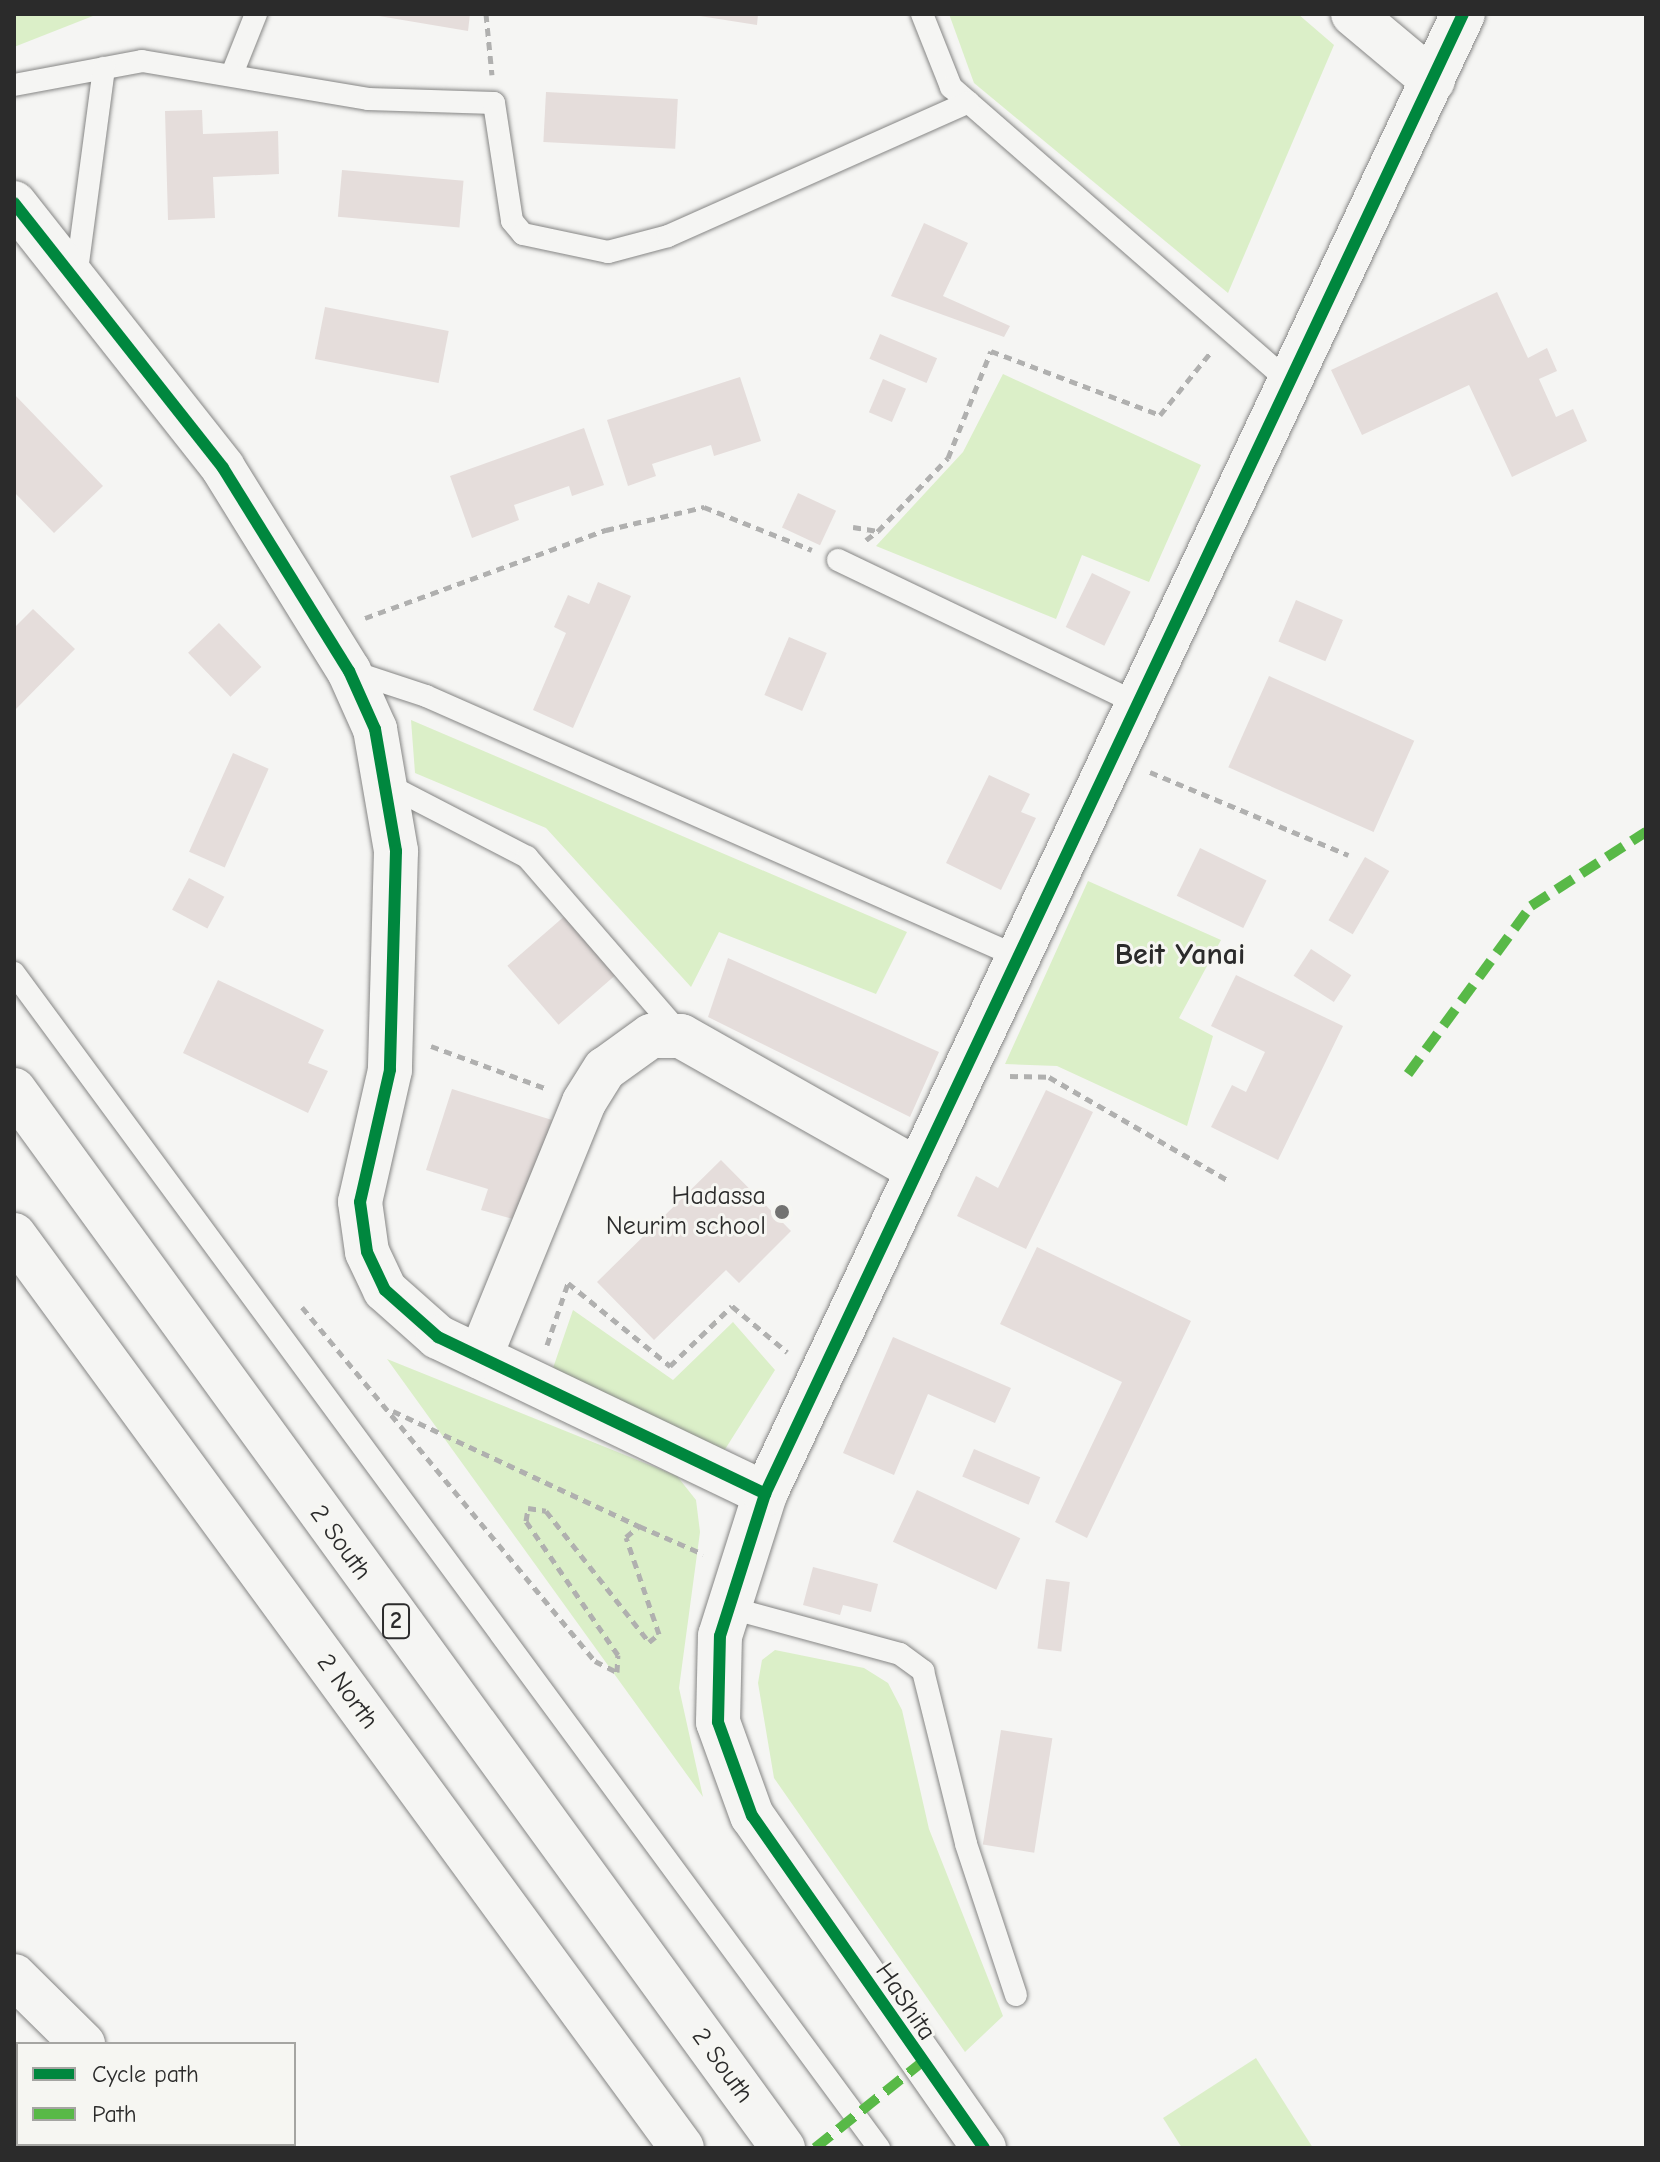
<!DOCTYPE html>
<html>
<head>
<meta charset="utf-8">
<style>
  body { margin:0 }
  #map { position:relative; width:1660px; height:2162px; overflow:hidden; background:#f5f5f3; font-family:"Comic Neue",sans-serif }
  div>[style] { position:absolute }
  .green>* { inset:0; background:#dbefc8 }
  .building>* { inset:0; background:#e5dddb; transform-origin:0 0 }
  .path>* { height:5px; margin-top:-2.5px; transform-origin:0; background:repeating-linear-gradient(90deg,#b0b0af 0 8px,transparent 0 14px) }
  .roads { filter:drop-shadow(0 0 2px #868685) drop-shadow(0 0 2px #868685) }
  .service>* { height:22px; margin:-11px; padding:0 11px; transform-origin:11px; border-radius:11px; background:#f5f5f3 }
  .minor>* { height:44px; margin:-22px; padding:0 22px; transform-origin:22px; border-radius:22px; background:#f5f5f3 }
  .motorway>* { height:44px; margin:-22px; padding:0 22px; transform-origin:22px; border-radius:22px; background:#f5f5f3 }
  .quiet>* { height:10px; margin-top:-5px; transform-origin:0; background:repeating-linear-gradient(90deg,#58b947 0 20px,transparent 0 30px) }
  .cycleway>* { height:12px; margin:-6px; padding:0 6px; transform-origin:6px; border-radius:6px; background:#00873e }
  .dots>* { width:22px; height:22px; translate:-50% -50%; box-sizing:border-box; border:4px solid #f6f6f2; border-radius:50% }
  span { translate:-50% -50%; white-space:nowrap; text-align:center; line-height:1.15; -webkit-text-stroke:6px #f6f6f2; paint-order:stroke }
  .shield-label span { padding:2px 6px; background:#f6f6f2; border:2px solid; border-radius:6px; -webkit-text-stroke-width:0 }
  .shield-label { font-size:24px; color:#2b2b2b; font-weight:700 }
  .poi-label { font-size:26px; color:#2b2b2b }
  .right { translate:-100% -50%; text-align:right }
  .street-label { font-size:26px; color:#2b2b2b }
  .quarter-label { font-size:30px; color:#2b2b2b; font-weight:700 }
  .frame { position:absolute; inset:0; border:16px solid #2b2b2b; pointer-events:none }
  .legend { position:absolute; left:16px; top:2042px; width:280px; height:104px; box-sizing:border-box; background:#f6f6f2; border:2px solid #a5a5a2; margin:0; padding:10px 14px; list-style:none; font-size:24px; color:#2b2b2b }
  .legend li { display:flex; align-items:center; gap:16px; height:40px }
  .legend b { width:40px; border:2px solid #a5a5a2 }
</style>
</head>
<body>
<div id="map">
  <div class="green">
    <i style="clip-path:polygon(14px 14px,98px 14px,14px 47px)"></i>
    <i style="clip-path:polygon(949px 14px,1298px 14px,1334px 45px,1228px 293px,974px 83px)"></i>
    <i style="clip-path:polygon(1003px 374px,1201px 465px,1149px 582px,1082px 555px,1056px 619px,876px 546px,963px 452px)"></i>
    <i style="clip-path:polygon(411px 720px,907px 932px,876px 994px,719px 932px,691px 987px,546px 828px,415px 773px)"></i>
    <i style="clip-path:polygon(1088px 881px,1221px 940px,1179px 1018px,1213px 1036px,1187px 1126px,1057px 1066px,1005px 1064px)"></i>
    <i style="clip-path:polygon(573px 1310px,673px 1380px,733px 1322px,775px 1370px,724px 1451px,553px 1368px)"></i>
    <i style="clip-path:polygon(387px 1359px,677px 1476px,696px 1500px,700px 1532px,679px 1688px,703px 1797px)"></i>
    <i style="clip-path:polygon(775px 1650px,864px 1668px,888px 1683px,902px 1710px,929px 1829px,1003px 2016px,965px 2052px,774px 1778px,758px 1683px,762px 1660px)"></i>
    <i style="clip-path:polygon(1256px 2058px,1313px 2148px,1182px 2148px,1163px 2118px)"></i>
  </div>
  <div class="building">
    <i style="clip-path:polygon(367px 14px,470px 14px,468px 31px)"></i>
    <i style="clip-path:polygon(687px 14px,758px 14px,757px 25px)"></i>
    <i style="left:546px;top:92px;width:132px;height:50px;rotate:3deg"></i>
    <i style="clip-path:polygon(202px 110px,203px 134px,278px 131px,279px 174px,213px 177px,215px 218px,168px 220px,165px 111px)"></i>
    <i style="left:342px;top:170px;width:122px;height:47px;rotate:5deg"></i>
    <i style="clip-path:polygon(924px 223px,968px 243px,943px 296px,1010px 326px,1004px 337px,891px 296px)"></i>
    <i style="clip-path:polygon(1497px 292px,1528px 358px,1547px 348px,1557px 371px,1539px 379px,1556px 417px,1573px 409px,1587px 441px,1512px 477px,1469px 385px,1362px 435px,1331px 370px)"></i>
    <i style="left:325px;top:307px;width:126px;height:53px;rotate:11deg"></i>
    <i style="left:880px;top:334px;width:62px;height:27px;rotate:23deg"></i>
    <i style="clip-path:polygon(740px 377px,761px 441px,714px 456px,711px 445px,652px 464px,656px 476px,628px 486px,607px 420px)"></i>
    <i style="left:883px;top:379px;width:25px;height:36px;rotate:23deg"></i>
    <i style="clip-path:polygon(14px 394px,103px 486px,54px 533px,14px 492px)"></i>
    <i style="clip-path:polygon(584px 428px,604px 485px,572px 496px,569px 486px,514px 505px,519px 520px,472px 538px,450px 476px)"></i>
    <i style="left:798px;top:493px;width:42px;height:38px;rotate:25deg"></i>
    <i style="left:1092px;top:573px;width:43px;height:60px;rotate:26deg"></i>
    <i style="clip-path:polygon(598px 582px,631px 596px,573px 728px,533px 710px,566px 633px,554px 627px,568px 595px,589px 604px)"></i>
    <i style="left:1296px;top:600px;width:51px;height:45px;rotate:23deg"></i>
    <i style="clip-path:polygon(33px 609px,75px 649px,14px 711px,14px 628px)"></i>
    <i style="left:219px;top:623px;width:61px;height:43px;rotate:46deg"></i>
    <i style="left:789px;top:637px;width:41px;height:63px;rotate:23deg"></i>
    <i style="left:1269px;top:676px;width:159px;height:100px;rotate:24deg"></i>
    <i style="left:233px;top:753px;width:39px;height:108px;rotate:24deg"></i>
    <i style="clip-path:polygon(989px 775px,1030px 794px,1021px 812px,1036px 818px,1001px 890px,946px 863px)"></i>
    <i style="left:1200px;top:848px;width:74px;height:53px;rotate:26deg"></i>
    <i style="left:1365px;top:857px;width:28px;height:73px;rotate:30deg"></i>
    <i style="left:189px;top:878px;width:40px;height:36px;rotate:28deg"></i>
    <i style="left:567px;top:914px;width:78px;height:79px;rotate:49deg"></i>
    <i style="left:1311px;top:949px;width:48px;height:32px;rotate:33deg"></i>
    <i style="clip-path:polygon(728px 958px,939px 1052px,910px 1117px,708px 1017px)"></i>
    <i style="clip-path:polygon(1236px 975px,1343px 1026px,1278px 1160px,1211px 1127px,1232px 1085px,1246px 1092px,1265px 1052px,1211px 1026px)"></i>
    <i style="clip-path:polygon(218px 980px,324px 1030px,308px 1063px,328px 1071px,308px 1113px,183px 1053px)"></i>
    <i style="clip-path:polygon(452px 1089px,552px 1120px,520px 1221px,481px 1210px,488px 1189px,426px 1170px)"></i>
    <i style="clip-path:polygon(1046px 1090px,1093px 1112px,1026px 1249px,957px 1216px,976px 1176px,998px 1188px)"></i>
    <i style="clip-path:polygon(721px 1160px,791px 1231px,739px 1283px,726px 1270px,654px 1340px,597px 1282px)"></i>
    <i style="clip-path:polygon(1037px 1247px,1191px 1321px,1087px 1538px,1055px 1522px,1122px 1382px,1000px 1324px)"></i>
    <i style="clip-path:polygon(893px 1337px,1011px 1388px,995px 1423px,928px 1394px,894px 1475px,843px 1453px)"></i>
    <i style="left:974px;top:1449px;width:72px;height:30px;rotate:23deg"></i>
    <i style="left:917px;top:1490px;width:114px;height:57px;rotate:25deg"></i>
    <i style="clip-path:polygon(813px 1567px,878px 1584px,871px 1612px,843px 1605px,840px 1615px,803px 1605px)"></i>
    <i style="left:1046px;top:1579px;width:24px;height:70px;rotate:7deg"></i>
    <i style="left:1001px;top:1730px;width:52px;height:116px;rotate:9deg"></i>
  </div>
  <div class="path">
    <i style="left:486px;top:14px;width:61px;rotate:84.4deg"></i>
    <i style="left:853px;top:527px;width:25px;rotate:9deg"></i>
    <i style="left:878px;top:531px;width:101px;rotate:-46.2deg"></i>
    <i style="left:948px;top:458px;width:115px;rotate:-68.1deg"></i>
    <i style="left:991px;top:351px;width:181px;rotate:20.7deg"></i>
    <i style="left:1160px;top:415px;width:81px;rotate:-51deg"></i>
    <i style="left:866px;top:540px;width:15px;rotate:-37deg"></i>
    <i style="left:365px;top:618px;width:257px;rotate:-20.1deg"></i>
    <i style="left:606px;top:530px;width:101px;rotate:-13.2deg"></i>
    <i style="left:704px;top:507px;width:116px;rotate:21.7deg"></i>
    <i style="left:1150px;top:772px;width:215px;rotate:22.7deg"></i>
    <i style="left:431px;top:1046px;width:121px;rotate:20.2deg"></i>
    <i style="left:1010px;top:1076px;width:39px;rotate:1deg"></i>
    <i style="left:1049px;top:1077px;width:208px;rotate:30deg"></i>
    <i style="left:302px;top:1307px;width:460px;rotate:50.4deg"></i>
    <i style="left:595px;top:1661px;width:25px;rotate:27deg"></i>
    <i style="left:617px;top:1672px;width:17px;rotate:-87deg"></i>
    <i style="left:618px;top:1655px;width:163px;rotate:-124.5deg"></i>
    <i style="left:526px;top:1521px;width:13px;rotate:-81deg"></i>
    <i style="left:528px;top:1508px;width:18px;rotate:9deg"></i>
    <i style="left:546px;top:1511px;width:167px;rotate:51.8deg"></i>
    <i style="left:649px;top:1642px;width:13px;rotate:-39deg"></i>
    <i style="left:659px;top:1634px;width:102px;rotate:-108.8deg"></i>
    <i style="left:626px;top:1537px;width:17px;rotate:-40deg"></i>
    <i style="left:639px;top:1526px;width:70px;rotate:23.6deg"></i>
    <i style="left:547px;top:1345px;width:65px;rotate:-71.3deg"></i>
    <i style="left:568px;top:1283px;width:132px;rotate:39.1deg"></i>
    <i style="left:670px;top:1366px;width:86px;rotate:-44.1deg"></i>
    <i style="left:732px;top:1306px;width:72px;rotate:39.9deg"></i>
    <i style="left:393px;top:1411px;width:272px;rotate:25.1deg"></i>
  </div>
  <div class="roads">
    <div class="service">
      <i style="left:922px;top:14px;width:79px;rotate:68.3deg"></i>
      <i style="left:951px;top:87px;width:450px;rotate:41.1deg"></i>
      <i style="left:232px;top:74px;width:65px;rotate:-68.2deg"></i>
      <i style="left:14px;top:85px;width:130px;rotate:-10.6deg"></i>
      <i style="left:142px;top:61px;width:229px;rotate:9.5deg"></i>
      <i style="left:368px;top:99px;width:126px;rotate:1.8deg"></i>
      <i style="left:494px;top:103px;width:119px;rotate:81.3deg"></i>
      <i style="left:512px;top:221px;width:17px;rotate:50deg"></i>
      <i style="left:523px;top:234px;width:87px;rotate:12deg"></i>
      <i style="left:608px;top:252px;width:62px;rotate:-14.9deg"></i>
      <i style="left:668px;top:236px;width:329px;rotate:-24deg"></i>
      <i style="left:76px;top:278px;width:212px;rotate:-82.4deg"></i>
      <i style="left:838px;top:560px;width:331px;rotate:25.6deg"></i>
      <i style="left:350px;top:671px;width:80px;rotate:18.2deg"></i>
      <i style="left:426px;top:696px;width:643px;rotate:23.77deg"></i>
      <i style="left:388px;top:785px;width:157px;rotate:27.4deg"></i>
      <i style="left:527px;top:857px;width:235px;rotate:49.1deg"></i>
      <i style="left:14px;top:973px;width:1459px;rotate:53.64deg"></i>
      <i style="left:727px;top:1607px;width:179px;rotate:15.2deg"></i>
      <i style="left:900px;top:1654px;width:29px;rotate:36deg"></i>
      <i style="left:923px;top:1671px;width:178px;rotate:76deg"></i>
      <i style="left:966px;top:1844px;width:159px;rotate:71.7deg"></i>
    </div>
    <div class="minor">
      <i style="left:1353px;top:14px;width:104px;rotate:39.9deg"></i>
      <i style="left:14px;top:203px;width:337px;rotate:51.7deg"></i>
      <i style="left:223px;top:468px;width:239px;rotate:58.2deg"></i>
      <i style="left:349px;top:671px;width:64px;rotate:65.9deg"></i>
      <i style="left:375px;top:729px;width:124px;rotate:80.2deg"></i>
      <i style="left:396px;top:851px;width:219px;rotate:91.6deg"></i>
      <i style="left:390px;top:1070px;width:135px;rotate:102.8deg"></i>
      <i style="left:360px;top:1202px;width:50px;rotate:82deg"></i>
      <i style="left:367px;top:1252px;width:42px;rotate:64.7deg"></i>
      <i style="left:385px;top:1290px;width:71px;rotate:41.6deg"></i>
      <i style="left:438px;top:1337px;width:363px;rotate:25.6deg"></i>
      <i style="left:480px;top:1357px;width:275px;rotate:-67.8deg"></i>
      <i style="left:584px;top:1102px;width:39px;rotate:-58deg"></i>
      <i style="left:605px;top:1069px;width:57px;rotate:-35.7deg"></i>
      <i style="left:651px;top:1036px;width:30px"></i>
      <i style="left:681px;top:1036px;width:270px;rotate:29.5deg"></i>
      <i style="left:14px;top:1976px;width:97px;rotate:44.6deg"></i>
      <i style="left:14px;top:2085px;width:6px;rotate:-51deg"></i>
      <i style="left:182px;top:2144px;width:6px;rotate:45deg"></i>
      <i style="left:984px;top:2148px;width:405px;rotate:-124.9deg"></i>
      <i style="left:752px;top:1816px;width:100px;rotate:-109.9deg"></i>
      <i style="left:718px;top:1722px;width:86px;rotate:-88.7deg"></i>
      <i style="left:720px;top:1636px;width:149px;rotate:-72.4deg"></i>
      <i style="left:765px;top:1494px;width:1636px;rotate:-64.75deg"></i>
    </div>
    <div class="motorway">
      <i style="left:14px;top:1090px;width:1308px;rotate:53.99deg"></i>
      <i style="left:14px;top:1235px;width:1131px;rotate:53.81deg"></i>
    </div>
  </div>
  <div class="quiet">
    <i style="left:1408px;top:1074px;width:208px;rotate:-53.8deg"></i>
    <i style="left:1531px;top:906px;width:137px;rotate:-32.8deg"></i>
    <i style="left:815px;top:2148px;width:136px;rotate:-38.7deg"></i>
  </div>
  <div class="cycleway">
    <i style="left:14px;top:203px;width:337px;rotate:51.7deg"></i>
    <i style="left:223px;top:468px;width:239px;rotate:58.2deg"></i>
    <i style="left:349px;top:671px;width:64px;rotate:65.9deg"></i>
    <i style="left:375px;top:729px;width:124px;rotate:80.2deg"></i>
    <i style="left:396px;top:851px;width:219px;rotate:91.6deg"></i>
    <i style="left:390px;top:1070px;width:135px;rotate:102.8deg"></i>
    <i style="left:360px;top:1202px;width:50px;rotate:82deg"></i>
    <i style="left:367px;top:1252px;width:42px;rotate:64.7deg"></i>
    <i style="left:385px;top:1290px;width:71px;rotate:41.6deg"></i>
    <i style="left:438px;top:1337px;width:363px;rotate:25.6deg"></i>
    <i style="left:984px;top:2148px;width:405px;rotate:-124.9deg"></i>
    <i style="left:752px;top:1816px;width:100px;rotate:-109.9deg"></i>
    <i style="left:718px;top:1722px;width:86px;rotate:-88.7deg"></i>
    <i style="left:720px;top:1636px;width:149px;rotate:-72.4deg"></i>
    <i style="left:765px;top:1494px;width:1636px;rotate:-64.75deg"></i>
  </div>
  <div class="dots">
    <i style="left:782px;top:1212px;background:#727271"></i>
  </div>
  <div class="shield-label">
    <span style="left:396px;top:1621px">2</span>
  </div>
  <div class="poi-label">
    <span class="right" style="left:766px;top:1212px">Hadassa<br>Neurim school</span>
  </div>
  <div class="street-label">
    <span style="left:340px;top:1543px;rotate:54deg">2 South</span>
    <span style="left:347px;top:1692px;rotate:54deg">2 North</span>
    <span style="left:905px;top:2002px;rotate:56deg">HaShita</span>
    <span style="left:722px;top:2066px;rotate:54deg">2 South</span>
  </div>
  <div class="quarter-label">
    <span style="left:1180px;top:955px">Beit Yanai</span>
  </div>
  <div class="frame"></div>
  <ul class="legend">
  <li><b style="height:10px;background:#00873e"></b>Cycle path</li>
  <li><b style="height:10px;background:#58b947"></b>Path</li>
  </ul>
</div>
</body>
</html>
